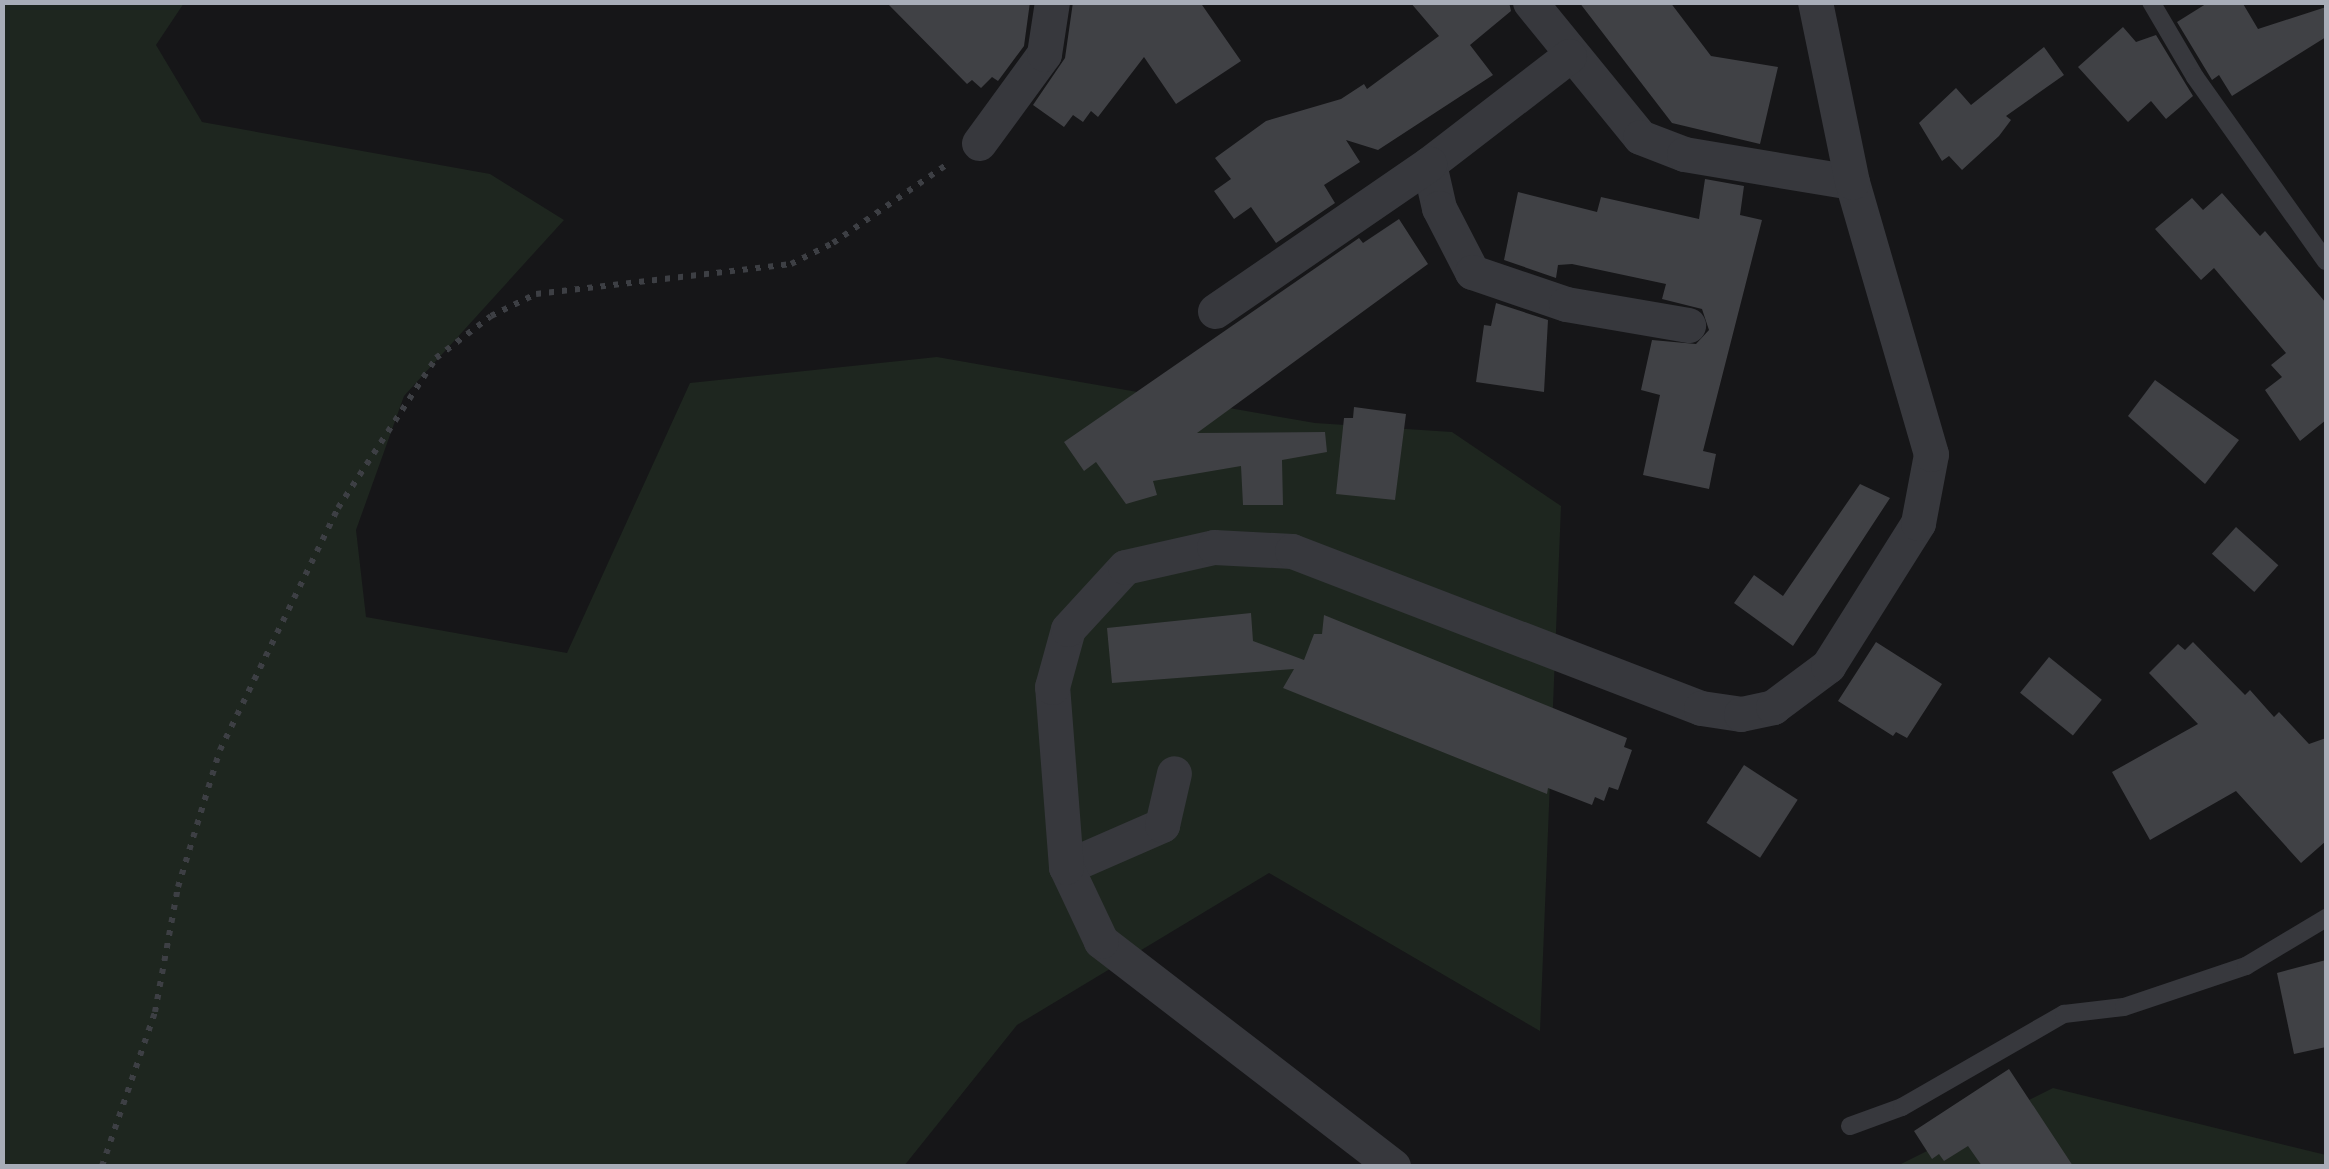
<!DOCTYPE html>
<html>
<head>
<meta charset="utf-8">
<style>
  body { margin:0 }
  #map { position:relative; width:2329px; height:1169px; overflow:hidden; background:#161618; font-family:"Noto Sans",sans-serif }
  div>[style] { position:absolute }
  .green>* { inset:0; background:#1e261f }
  .building>* { inset:0; background:#404145; transform-origin:0 0 }
  .path>* { height:6px; margin-top:-3px; transform-origin:0; background:repeating-linear-gradient(90deg,#3d3f44 0 5px,transparent 0 13px) }
  .service>* { height:18px; margin:-9px; padding:0 9px; transform-origin:9px; border-radius:9px; background:#37383d }
  .minor>* { height:35px; margin:-17.5px; padding:0 17.5px; transform-origin:17.5px; border-radius:17.5px; background:#37383d }
  span { translate:-50% -50%; white-space:nowrap; text-align:center; line-height:1.15; -webkit-text-stroke:8px #111113; paint-order:stroke }
  .frame { position:absolute; inset:0; border:5px solid #a8adb8; pointer-events:none }
</style>
</head>
<body>
<div id="map">
  <div class="green">
    <i style="clip-path:polygon(2px 3px,184px 3px,156px 45px,202px 122px,490px 174px,564px 220px,404px 396px,356px 530px,366px 617px,567px 653px,690px 383px,937px 357px,1315px 423px,1452px 432px,1561px 506px,1540px 1031px,1269px 873px,1017px 1025px,904px 1166px,3px 1166px)"></i>
    <i style="clip-path:polygon(2053px 1088px,2326px 1155px,2326px 1166px,1897px 1166px)"></i>
  </div>
  <div class="building">
    <i style="clip-path:polygon(886px 2px,1030px 2px,1024px 46px,998px 81px,992px 77px,981px 88px,972px 80px,967px 84px)"></i>
    <i style="clip-path:polygon(1073px 2px,1200px 2px,1241px 61px,1176px 104px,1144px 57px,1098px 117px,1091px 111px,1083px 122px,1073px 115px,1064px 127px,1033px 105px,1065px 58px)"></i>
    <i style="clip-path:polygon(1410px 2px,1509px 2px,1511px 11px,1470px 45px,1493px 75px,1378px 150px,1346px 140px,1360px 162px,1324px 185px,1335px 203px,1276px 243px,1251px 207px,1234px 219px,1214px 191px,1231px 179px,1215px 158px,1266px 121px,1341px 99px,1364px 84px,1367px 89px,1439px 36px)"></i>
    <i style="clip-path:polygon(1579px 2px,1670px 2px,1711px 56px,1778px 67px,1760px 144px,1672px 123px)"></i>
    <i style="clip-path:polygon(2209px 2px,2242px 2px,2258px 29px,2326px 7px,2326px 37px,2232px 96px,2219px 75px,2212px 80px,2177px 22px)"></i>
    <i style="clip-path:polygon(2123px 27px,2136px 42px,2156px 35px,2193px 96px,2166px 119px,2151px 101px,2128px 122px,2078px 67px)"></i>
    <i style="clip-path:polygon(2044px 47px,2064px 75px,2006px 116px,2011px 120px,1999px 136px,1962px 170px,1949px 156px,1942px 161px,1919px 123px,1956px 88px,1971px 105px)"></i>
    <i style="clip-path:polygon(1705px 179px,1744px 186px,1740px 215px,1762px 220px,1703px 451px,1716px 454px,1709px 489px,1643px 475px,1660px 395px,1641px 390px,1652px 340px,1696px 344px,1709px 330px,1702px 309px,1662px 299px,1666px 284px,1572px 264px,1558px 265px,1556px 278px,1504px 260px,1518px 192px,1597px 212px,1601px 197px,1699px 219px)"></i>
    <i style="clip-path:polygon(2222px 193px,2260px 236px,2265px 231px,2326px 303px,2326px 420px,2300px 441px,2265px 390px,2282px 377px,2271px 365px,2286px 353px,2214px 268px,2201px 280px,2155px 229px,2192px 198px,2203px 210px)"></i>
    <i style="clip-path:polygon(1399px 219px,1428px 264px,1197px 433px,1325px 432px,1327px 452px,1282px 460px,1283px 505px,1243px 505px,1241px 466px,1153px 481px,1157px 495px,1126px 504px,1096px 462px,1084px 471px,1064px 442px,1359px 238px,1363px 243px)"></i>
    <i style="clip-path:polygon(1496px 303px,1548px 320px,1544px 392px,1476px 382px,1484px 325px,1491px 326px)"></i>
    <i style="clip-path:polygon(2155px 380px,2239px 440px,2205px 484px,2128px 416px)"></i>
    <i style="clip-path:polygon(1354px 407px,1406px 414px,1395px 500px,1336px 494px,1344px 418px,1353px 418px)"></i>
    <i style="clip-path:polygon(1860px 484px,1890px 498px,1793px 646px,1734px 603px,1754px 575px,1783px 596px)"></i>
    <i style="left:2236px;top:527px;width:57px;height:36px;rotate:42deg"></i>
    <i style="clip-path:polygon(1251px 613px,1253px 641px,1304px 660px,1314px 634px,1322px 634px,1324px 615px,1627px 738px,1624px 747px,1632px 750px,1618px 790px,1609px 787px,1604px 801px,1595px 797px,1592px 805px,1548px 788px,1547px 794px,1283px 688px,1294px 669px,1112px 683px,1107px 628px)"></i>
    <i style="clip-path:polygon(1876px 642px,1942px 684px,1907px 738px,1896px 732px,1893px 736px,1838px 701px)"></i>
    <i style="clip-path:polygon(2193px 642px,2245px 695px,2250px 690px,2274px 717px,2279px 712px,2309px 744px,2326px 738px,2326px 841px,2301px 863px,2236px 791px,2150px 840px,2112px 772px,2198px 724px,2149px 673px,2178px 644px,2185px 650px)"></i>
    <i style="left:2049px;top:657px;width:68px;height:46px;rotate:39deg"></i>
    <i style="left:1744px;top:765px;width:64px;height:69px;rotate:33deg"></i>
    <i style="clip-path:polygon(2326px 960px,2326px 1047px,2294px 1054px,2277px 973px)"></i>
    <i style="clip-path:polygon(2009px 1069px,2073px 1166px,1982px 1166px,1968px 1146px,1944px 1161px,1939px 1154px,1932px 1159px,1914px 1131px)"></i>
  </div>
  <div class="path">
    <i style="left:102px;top:1166px;width:163px;rotate:-71deg"></i>
    <i style="left:155px;top:1012px;width:127px;rotate:-79.6deg"></i>
    <i style="left:178px;top:887px;width:143px;rotate:-73deg"></i>
    <i style="left:220px;top:750px;width:269px;rotate:-64deg"></i>
    <i style="left:338px;top:508px;width:179px;rotate:-56.8deg"></i>
    <i style="left:436px;top:358px;width:69px;rotate:-37.4deg"></i>
    <i style="left:491px;top:316px;width:50px;rotate:-26.1deg"></i>
    <i style="left:536px;top:294px;width:257px;rotate:-6.7deg"></i>
    <i style="left:791px;top:264px;width:47px;rotate:-26.6deg"></i>
    <i style="left:833px;top:243px;width:141px;rotate:-34.6deg"></i>
  </div>
  <div class="service">
    <i style="left:2151px;top:2px;width:87px;rotate:59.6deg"></i>
    <i style="left:2195px;top:77px;width:226px;rotate:54.6deg"></i>
    <i style="left:1850px;top:1126px;width:55px;rotate:-20.1deg"></i>
    <i style="left:1902px;top:1107px;width:187px;rotate:-29.9deg"></i>
    <i style="left:2064px;top:1014px;width:60px;rotate:-6.7deg"></i>
    <i style="left:2124px;top:1007px;width:129px;rotate:-18.6deg"></i>
    <i style="left:2246px;top:966px;width:93px;rotate:-31deg"></i>
  </div>
  <div class="minor">
    <i style="left:1530px;top:2px;width:174px;rotate:50.8deg"></i>
    <i style="left:1640px;top:137px;width:47px;rotate:21.1deg"></i>
    <i style="left:1684px;top:154px;width:170px;rotate:9.5deg"></i>
    <i style="left:1569px;top:56px;width:177px;rotate:142.4deg"></i>
    <i style="left:1429px;top:164px;width:45px;rotate:77.2deg"></i>
    <i style="left:1439px;top:208px;width:72px;rotate:62.7deg"></i>
    <i style="left:1472px;top:272px;width:99px;rotate:18.8deg"></i>
    <i style="left:1566px;top:304px;width:124px;rotate:9.8deg"></i>
    <i style="left:979px;top:143px;width:110px;rotate:-53.9deg"></i>
    <i style="left:1044px;top:54px;width:53px;rotate:-81.3deg"></i>
    <i style="left:1215px;top:311px;width:260px;rotate:-34.5deg"></i>
    <i style="left:1066px;top:867px;width:105px;rotate:-23.6deg"></i>
    <i style="left:1162px;top:825px;width:53px;rotate:-77deg"></i>
    <i style="left:1393px;top:1166px;width:369px;rotate:-142.4deg"></i>
    <i style="left:1101px;top:941px;width:82px;rotate:-115.3deg"></i>
    <i style="left:1066px;top:867px;width:181px;rotate:-94.4deg"></i>
    <i style="left:1052px;top:687px;width:60px;rotate:-74.6deg"></i>
    <i style="left:1068px;top:629px;width:84px;rotate:-47.4deg"></i>
    <i style="left:1125px;top:567px;width:91px;rotate:-12.7deg"></i>
    <i style="left:1214px;top:547px;width:78px;rotate:2.9deg"></i>
    <i style="left:1292px;top:551px;width:438px;rotate:21deg"></i>
    <i style="left:1701px;top:708px;width:40px;rotate:8.5deg"></i>
    <i style="left:1741px;top:714px;width:33px;rotate:-12deg"></i>
    <i style="left:1773px;top:707px;width:69px;rotate:-36.7deg"></i>
    <i style="left:1828px;top:666px;width:169px;rotate:-57.8deg"></i>
    <i style="left:1918px;top:523px;width:70px;rotate:-79.3deg"></i>
    <i style="left:1931px;top:454px;width:283px;rotate:-106.2deg"></i>
    <i style="left:1852px;top:182px;width:184px;rotate:-101.6deg"></i>
  </div>
  <div class="frame"></div>
</div>
</body>
</html>
